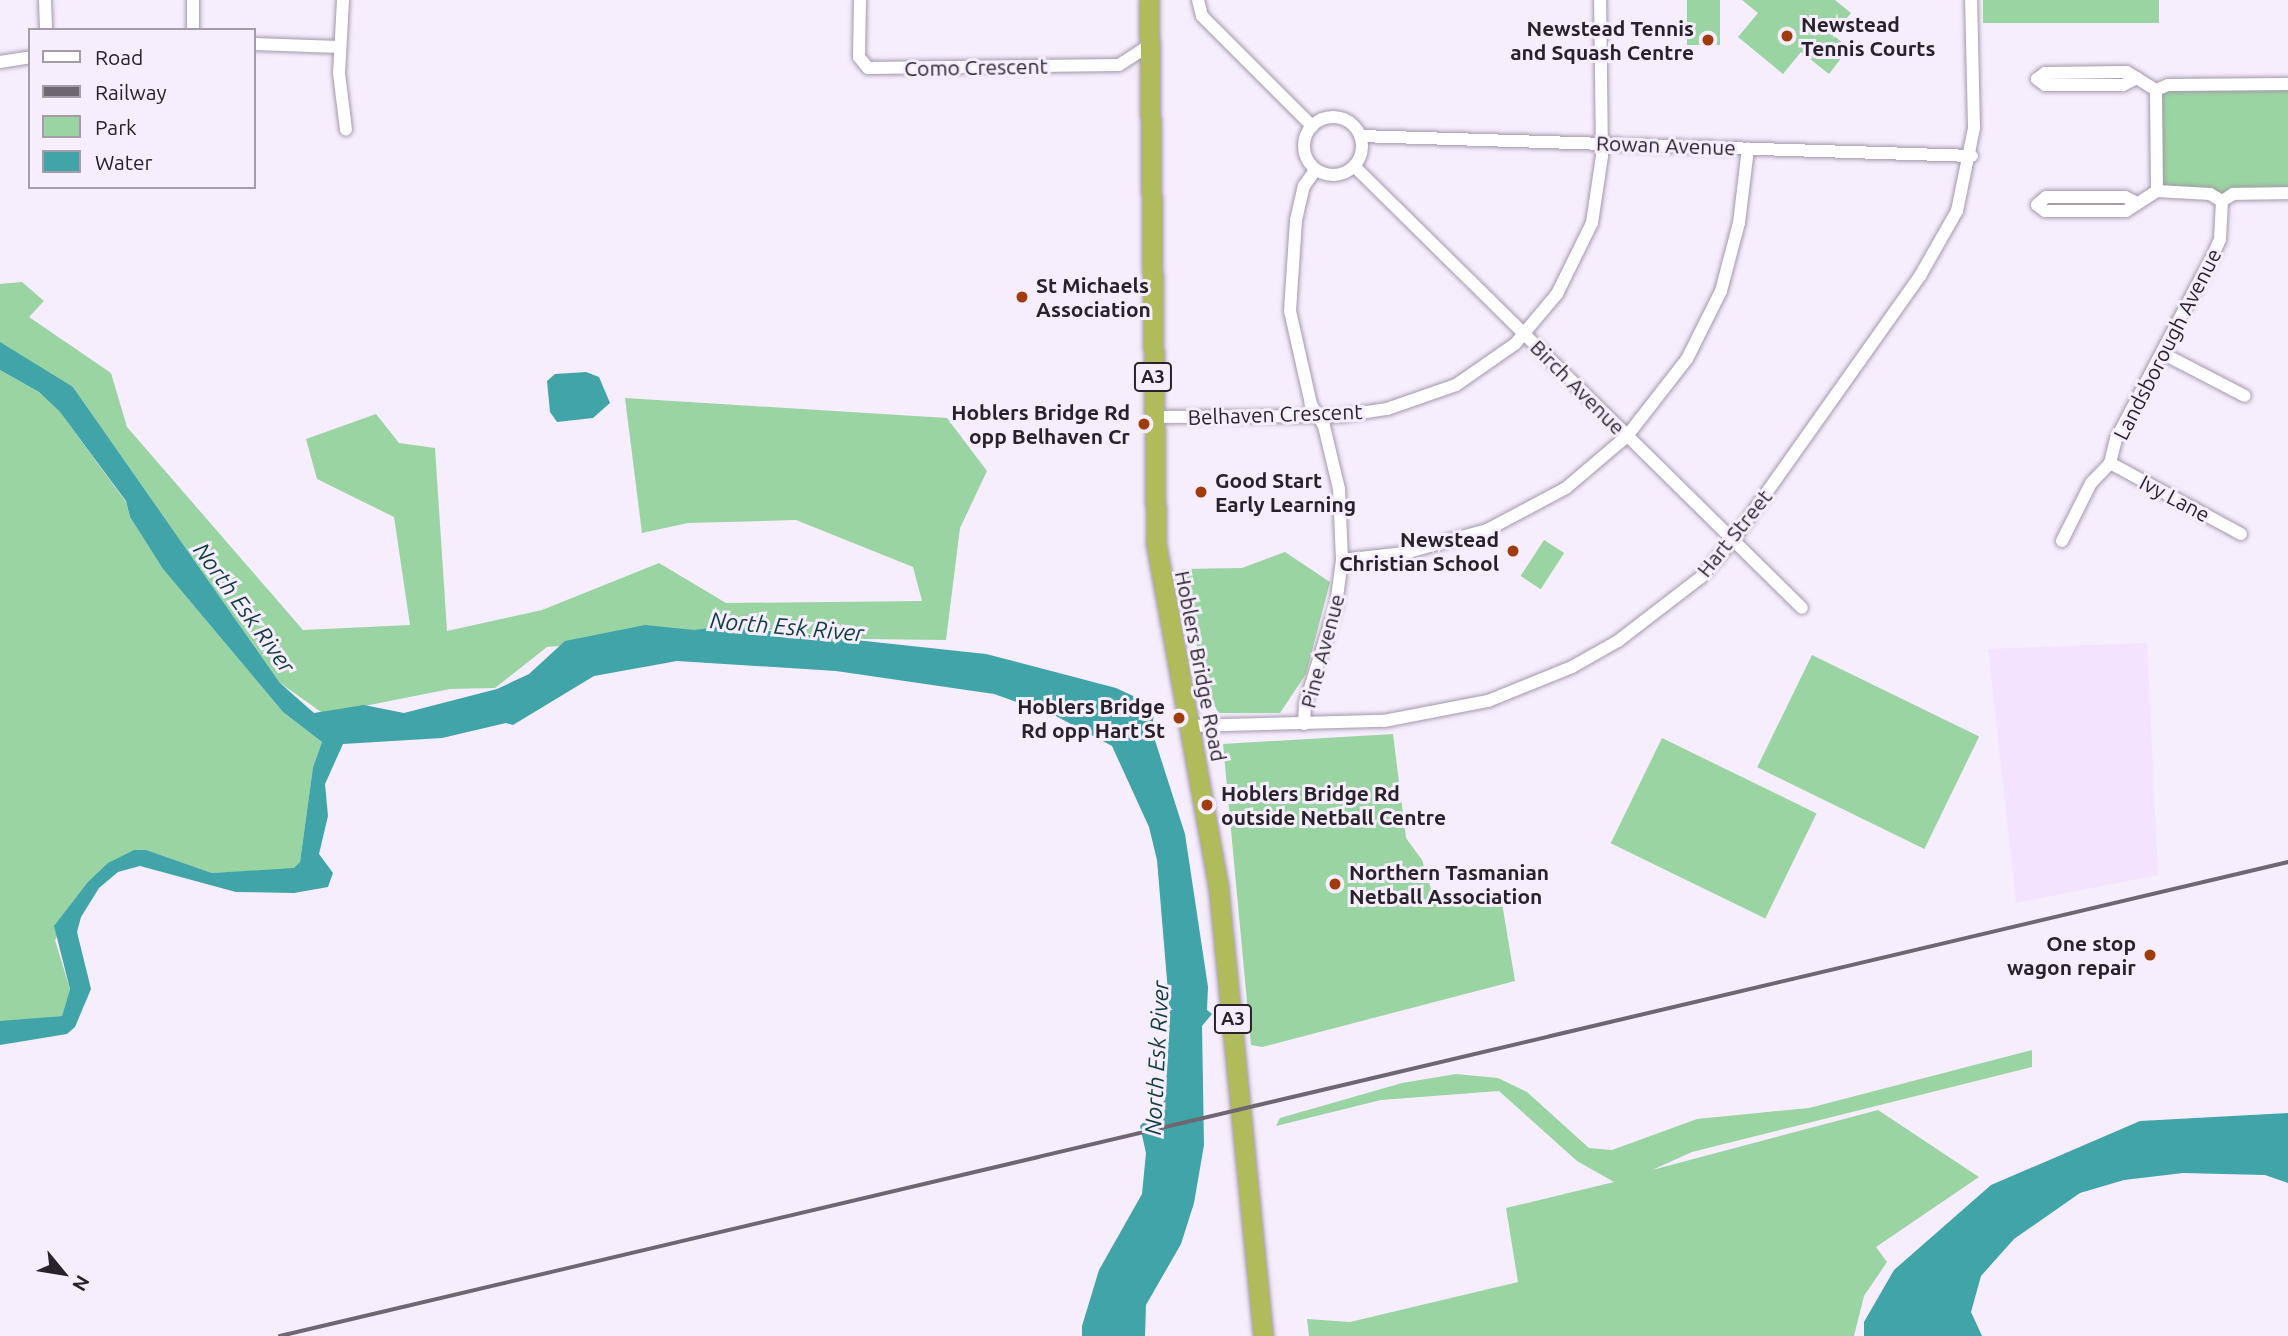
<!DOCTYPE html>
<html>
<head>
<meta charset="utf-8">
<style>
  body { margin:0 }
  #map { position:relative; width:2288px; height:1336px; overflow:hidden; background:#f6edfd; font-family:Ubuntu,sans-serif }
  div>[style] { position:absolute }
  .built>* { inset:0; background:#f3e3fe }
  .green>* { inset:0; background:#9bd4a3; transform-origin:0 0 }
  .water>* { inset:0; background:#40a4a8 }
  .roads { filter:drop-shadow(0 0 2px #a398aa) drop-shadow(0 0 2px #a398aa) }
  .minor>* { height:12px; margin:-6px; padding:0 6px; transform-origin:6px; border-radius:6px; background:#fff }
  .minor>.ring { margin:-6px; padding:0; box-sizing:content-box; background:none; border:12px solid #fff; border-radius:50% }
  .trunk>* { height:19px; margin:-9.5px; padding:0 9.5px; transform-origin:9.5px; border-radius:9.5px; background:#b0bb5c }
  .rail>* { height:3.5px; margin:-1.75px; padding:0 1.75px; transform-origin:1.75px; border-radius:1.75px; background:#6e6772 }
  .dots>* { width:19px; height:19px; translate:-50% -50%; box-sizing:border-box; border:4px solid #f6edfd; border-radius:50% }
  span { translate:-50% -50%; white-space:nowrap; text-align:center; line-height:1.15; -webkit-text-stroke:6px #f6edfd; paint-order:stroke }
  .shield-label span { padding:2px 5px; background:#f6edfd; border:2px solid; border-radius:5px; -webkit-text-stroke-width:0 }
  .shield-label { font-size:19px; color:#28232b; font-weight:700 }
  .poi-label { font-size:21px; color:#28232b; font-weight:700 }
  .left { translate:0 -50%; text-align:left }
  .right { translate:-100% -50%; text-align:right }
  .street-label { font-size:21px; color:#28232b }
  .water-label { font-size:23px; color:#103e40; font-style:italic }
  .legend { position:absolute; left:28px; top:28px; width:228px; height:161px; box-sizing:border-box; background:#f6edfd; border:2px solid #a49ca9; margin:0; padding:9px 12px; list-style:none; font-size:21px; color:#28232b }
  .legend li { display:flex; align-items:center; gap:14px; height:35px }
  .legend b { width:35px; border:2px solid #a49ca9 }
  .north { position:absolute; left:28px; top:1238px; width:70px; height:70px; -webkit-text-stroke:5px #f6edfd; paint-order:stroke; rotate:120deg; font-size:19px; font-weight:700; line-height:28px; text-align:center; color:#28232b }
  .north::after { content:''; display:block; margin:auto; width:24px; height:32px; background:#28232b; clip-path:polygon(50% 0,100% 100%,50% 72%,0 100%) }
</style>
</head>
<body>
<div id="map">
  <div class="built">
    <i style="clip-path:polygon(2147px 643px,2158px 875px,2016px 903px,1988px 649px)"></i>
  </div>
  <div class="green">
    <i style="left:1687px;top:0;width:33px;height:45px"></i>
    <i style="clip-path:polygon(1742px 0,1835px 0,1851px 13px,1833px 35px,1849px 48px,1829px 74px,1801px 52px,1783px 74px,1738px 37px,1758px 13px)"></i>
    <i style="left:1983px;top:0;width:176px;height:23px"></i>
    <i style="clip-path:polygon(2288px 90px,2288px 189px,2220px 194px,2162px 186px,2161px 95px,2165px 91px)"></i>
    <i style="clip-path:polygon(22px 282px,44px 301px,29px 317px,111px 373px,127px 427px,303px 630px,410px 625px,394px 517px,317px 479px,306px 439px,376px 414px,399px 443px,435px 448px,447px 631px,542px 610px,659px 563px,726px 603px,922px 601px,913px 567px,796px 520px,688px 523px,642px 533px,625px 398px,947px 418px,987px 471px,960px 528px,946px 640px,864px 639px,760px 629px,547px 647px,495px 688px,450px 689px,324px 714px,280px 683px,73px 387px,0 353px,0 284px)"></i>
    <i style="clip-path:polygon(0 370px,39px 392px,60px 412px,126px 502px,130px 517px,163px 569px,283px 712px,322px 742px,313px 767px,300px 862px,294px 869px,212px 873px,145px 850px,88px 882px,55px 940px,70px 989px,62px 1016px,4px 1022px,0 1021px)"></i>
    <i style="left:1544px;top:540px;width:24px;height:43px;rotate:33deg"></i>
    <i style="clip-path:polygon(1285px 552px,1330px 582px,1306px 674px,1280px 713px,1218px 713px,1203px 678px,1182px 569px,1242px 568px)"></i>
    <i style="left:1812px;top:655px;width:186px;height:125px;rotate:26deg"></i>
    <i style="clip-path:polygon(1393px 734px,1406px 838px,1422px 860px,1433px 895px,1500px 891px,1515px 981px,1262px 1047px,1251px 1045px,1223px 744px)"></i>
    <i style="left:1662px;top:738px;width:172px;height:117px;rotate:26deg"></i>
    <i style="clip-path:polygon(2032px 1050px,2032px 1067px,1692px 1152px,1652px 1170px,1878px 1110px,1979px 1177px,1876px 1247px,1887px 1262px,1864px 1296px,1854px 1336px,1309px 1336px,1307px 1319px,1350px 1322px,1518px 1282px,1506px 1208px,1614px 1182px,1577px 1161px,1499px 1091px,1381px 1100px,1276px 1126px,1280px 1118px,1402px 1083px,1456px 1074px,1498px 1078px,1527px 1092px,1589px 1148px,1612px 1150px,1697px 1119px,1809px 1108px)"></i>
  </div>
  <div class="water">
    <i style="clip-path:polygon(0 342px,73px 387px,280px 683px,314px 713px,364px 705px,404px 713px,497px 689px,529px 674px,565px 641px,645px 625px,694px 630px,724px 626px,986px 654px,1116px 688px,1144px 701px,1154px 712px,1152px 731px,1185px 834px,1208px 987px,1207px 1010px,1212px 1014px,1202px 1026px,1204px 1145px,1194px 1203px,1181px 1244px,1146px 1305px,1145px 1336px,1082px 1336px,1082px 1326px,1099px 1270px,1142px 1194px,1146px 1153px,1140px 1126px,1165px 1100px,1170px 1016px,1157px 860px,1149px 827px,1112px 746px,1054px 715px,994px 694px,836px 671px,677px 661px,594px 676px,513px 725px,506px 723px,442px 738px,343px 744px,325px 784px,328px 816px,319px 854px,333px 873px,328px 887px,294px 893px,236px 892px,140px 866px,118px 872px,99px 888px,81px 917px,77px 932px,91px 989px,75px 1027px,67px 1034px,0 1045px,0 1021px,62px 1016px,70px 989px,54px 926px,88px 882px,108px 863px,134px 850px,146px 850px,212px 873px,294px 868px,300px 862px,313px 767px,322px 742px,283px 712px,163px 569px,130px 517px,126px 501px,60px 412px,39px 392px,0 370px)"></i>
    <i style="clip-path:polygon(586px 372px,599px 377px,610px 403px,593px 418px,557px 422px,550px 412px,547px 381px,555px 374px)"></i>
    <i style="clip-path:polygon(2288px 1113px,2288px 1183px,2265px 1175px,2183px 1173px,2124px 1180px,2080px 1193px,2014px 1239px,1981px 1276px,1971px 1312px,1982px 1336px,1864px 1336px,1864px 1322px,1894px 1270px,1991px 1185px,2140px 1121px)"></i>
  </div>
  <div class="roads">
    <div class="minor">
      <i style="left:45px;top:0;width:30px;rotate:88deg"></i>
      <i style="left:193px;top:0;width:30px;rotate:90deg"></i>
      <i style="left:343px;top:0;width:73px;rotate:93.1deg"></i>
      <i style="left:339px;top:73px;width:57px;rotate:83deg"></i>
      <i style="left:860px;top:0;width:57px;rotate:91deg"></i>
      <i style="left:859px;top:57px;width:14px;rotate:51deg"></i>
      <i style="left:868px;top:68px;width:251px;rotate:-0.7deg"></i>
      <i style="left:1119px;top:65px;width:37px;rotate:-33deg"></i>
      <i style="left:1198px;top:0;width:16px;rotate:76deg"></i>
      <i style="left:1202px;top:16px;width:156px;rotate:45deg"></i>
      <i style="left:254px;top:44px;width:85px;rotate:2deg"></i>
      <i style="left:0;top:62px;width:30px;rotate:-9deg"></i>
      <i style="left:2137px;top:78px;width:16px;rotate:153deg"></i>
      <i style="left:2123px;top:85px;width:78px;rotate:180deg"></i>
      <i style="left:2045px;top:85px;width:10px;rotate:-143deg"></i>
      <i style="left:2037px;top:79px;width:10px;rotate:-37deg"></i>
      <i style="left:2045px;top:73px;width:82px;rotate:-0.7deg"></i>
      <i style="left:2127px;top:72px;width:34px;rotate:32deg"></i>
      <i class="ring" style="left:1304px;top:117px;width:46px;height:46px"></i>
      <i style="left:1360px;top:136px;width:612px;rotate:1.87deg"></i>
      <i style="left:1354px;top:166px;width:629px;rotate:44.61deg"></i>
      <i style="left:2222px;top:201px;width:14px;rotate:-150deg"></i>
      <i style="left:2210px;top:194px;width:53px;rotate:-176.8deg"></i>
      <i style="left:2157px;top:191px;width:101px;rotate:-90.6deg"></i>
      <i style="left:2156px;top:90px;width:13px;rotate:-23deg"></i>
      <i style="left:2168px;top:85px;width:120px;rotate:-0.5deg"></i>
      <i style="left:2137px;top:203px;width:13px;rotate:-153deg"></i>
      <i style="left:2125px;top:197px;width:79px;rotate:180deg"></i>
      <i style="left:2046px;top:197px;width:12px;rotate:138deg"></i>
      <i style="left:2037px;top:205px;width:10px;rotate:37deg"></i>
      <i style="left:2045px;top:211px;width:81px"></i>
      <i style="left:2126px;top:211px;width:37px;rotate:-33deg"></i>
      <i style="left:2162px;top:353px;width:93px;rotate:27.4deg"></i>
      <i style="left:1153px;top:417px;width:187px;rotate:-0.3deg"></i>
      <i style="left:1340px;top:416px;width:48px;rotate:-8.5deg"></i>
      <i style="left:1387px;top:409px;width:73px;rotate:-19.2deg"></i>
      <i style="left:1456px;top:385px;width:72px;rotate:-34.8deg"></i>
      <i style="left:1515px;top:344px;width:65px;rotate:-50deg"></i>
      <i style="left:1557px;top:294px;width:79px;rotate:-63.8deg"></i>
      <i style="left:1592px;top:223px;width:68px;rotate:-81.5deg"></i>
      <i style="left:1602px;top:156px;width:156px;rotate:-90.7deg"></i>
      <i style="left:2110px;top:463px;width:149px;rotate:28.5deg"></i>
      <i style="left:2062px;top:541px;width:65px;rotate:-63.4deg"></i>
      <i style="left:2091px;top:483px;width:28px;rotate:-46deg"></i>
      <i style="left:2110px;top:463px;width:25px;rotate:-76deg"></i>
      <i style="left:2116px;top:439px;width:208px;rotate:-62.2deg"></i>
      <i style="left:2213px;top:255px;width:17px;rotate:-66deg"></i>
      <i style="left:2220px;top:239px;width:38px;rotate:-87deg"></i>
      <i style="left:2222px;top:201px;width:13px;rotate:-32deg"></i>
      <i style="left:2233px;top:194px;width:55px;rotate:-1deg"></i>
      <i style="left:1342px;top:560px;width:63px;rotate:-6.3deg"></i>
      <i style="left:1405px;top:553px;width:85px;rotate:-15.7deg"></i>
      <i style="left:1487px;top:530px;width:89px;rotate:-28deg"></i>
      <i style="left:1566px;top:488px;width:80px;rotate:-40.4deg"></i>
      <i style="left:1627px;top:436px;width:98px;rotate:-52.1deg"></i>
      <i style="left:1687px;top:359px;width:76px;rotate:-63.4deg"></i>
      <i style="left:1721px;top:291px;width:70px;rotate:-75.2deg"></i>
      <i style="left:1739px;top:223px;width:75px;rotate:-83.1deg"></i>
      <i style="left:1304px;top:724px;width:20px;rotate:-87deg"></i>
      <i style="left:1305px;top:704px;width:104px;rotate:-72.6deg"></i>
      <i style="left:1336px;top:605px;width:45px;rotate:-82.4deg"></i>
      <i style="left:1342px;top:560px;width:71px;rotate:-92.4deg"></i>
      <i style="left:1339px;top:489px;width:65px;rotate:-103.4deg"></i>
      <i style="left:1324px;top:426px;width:26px;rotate:-121deg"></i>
      <i style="left:1311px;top:404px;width:95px;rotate:-102.7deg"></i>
      <i style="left:1290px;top:311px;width:91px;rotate:-86.2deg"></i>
      <i style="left:1296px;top:220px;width:35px;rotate:-77deg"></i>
      <i style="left:1304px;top:186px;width:19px;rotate:-55deg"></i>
      <i style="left:1188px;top:726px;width:196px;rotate:-1.5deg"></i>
      <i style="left:1384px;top:721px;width:106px;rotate:-10.9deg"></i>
      <i style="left:1488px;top:701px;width:91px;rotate:-22deg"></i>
      <i style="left:1572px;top:667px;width:53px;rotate:-29.5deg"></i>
      <i style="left:1618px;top:641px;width:105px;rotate:-37.6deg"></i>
      <i style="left:1701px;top:577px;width:49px;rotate:-49.1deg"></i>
      <i style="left:1733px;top:540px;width:324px;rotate:-54.7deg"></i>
      <i style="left:1920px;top:276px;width:75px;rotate:-60.4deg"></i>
      <i style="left:1957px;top:211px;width:85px;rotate:-78.4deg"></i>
      <i style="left:1974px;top:128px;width:128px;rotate:-91.3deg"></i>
    </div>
    <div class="trunk">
      <i style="left:1149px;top:0;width:544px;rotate:89.26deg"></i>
      <i style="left:1156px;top:544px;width:346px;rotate:79.7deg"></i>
      <i style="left:1218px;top:884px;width:454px;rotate:84.3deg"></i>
    </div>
  </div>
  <div class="rail">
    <i style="left:280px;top:1336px;width:2063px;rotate:-13.28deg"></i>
  </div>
  <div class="dots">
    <i style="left:1787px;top:36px;background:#a03b0d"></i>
    <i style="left:1708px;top:40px;background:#a03b0d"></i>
    <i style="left:1022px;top:297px;background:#a03b0d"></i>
    <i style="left:1144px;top:424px;background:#a03b0d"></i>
    <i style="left:1201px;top:492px;background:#a03b0d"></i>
    <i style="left:1513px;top:551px;background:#a03b0d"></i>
    <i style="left:1179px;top:718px;background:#a03b0d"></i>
    <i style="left:1207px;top:805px;background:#a03b0d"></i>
    <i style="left:1335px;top:884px;background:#a03b0d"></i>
    <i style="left:2150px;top:955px;background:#a03b0d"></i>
  </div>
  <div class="shield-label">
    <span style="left:1153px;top:377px">A3</span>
    <span style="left:1233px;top:1019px">A3</span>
  </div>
  <div class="poi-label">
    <span class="left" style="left:1801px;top:36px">Newstead<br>Tennis Courts</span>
    <span class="right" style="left:1694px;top:40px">Newstead Tennis<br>and Squash Centre</span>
    <span class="left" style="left:1036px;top:297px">St Michaels<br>Association</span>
    <span class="right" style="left:1130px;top:424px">Hoblers Bridge Rd<br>opp Belhaven Cr</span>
    <span class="left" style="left:1215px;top:492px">Good Start<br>Early Learning</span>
    <span class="right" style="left:1499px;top:551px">Newstead<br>Christian School</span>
    <span class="right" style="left:1165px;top:718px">Hoblers Bridge<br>Rd opp Hart St</span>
    <span class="left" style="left:1221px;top:805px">Hoblers Bridge Rd<br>outside Netball Centre</span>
    <span class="left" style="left:1349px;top:884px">Northern Tasmanian<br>Netball Association</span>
    <span class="right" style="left:2136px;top:955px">One stop<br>wagon repair</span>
  </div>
  <div class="street-label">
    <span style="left:976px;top:67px;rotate:-1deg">Como Crescent</span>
    <span style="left:1666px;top:145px;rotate:2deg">Rowan Avenue</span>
    <span style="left:2167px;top:344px;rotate:-63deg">Landsborough Avenue</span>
    <span style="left:1578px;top:387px;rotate:45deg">Birch Avenue</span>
    <span style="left:1275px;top:414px;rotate:-2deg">Belhaven Crescent</span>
    <span style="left:2175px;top:498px;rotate:28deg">Ivy Lane</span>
    <span style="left:1734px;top:533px;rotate:-51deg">Hart Street</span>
    <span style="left:1322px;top:651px;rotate:-75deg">Pine Avenue</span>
    <span style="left:1201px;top:666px;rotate:79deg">Hoblers Bridge Road</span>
  </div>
  <div class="water-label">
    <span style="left:244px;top:608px;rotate:54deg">North Esk River</span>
    <span style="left:787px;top:627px;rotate:5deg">North Esk River</span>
    <span style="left:1157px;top:1058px;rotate:-87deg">North Esk River</span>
  </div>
  <ul class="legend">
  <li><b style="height:9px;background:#fff"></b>Road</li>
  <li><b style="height:9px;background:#6e6772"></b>Railway</li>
  <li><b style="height:19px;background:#9bd4a3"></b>Park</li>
  <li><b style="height:19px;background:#40a4a8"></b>Water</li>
  </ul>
  <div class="north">N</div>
</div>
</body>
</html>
